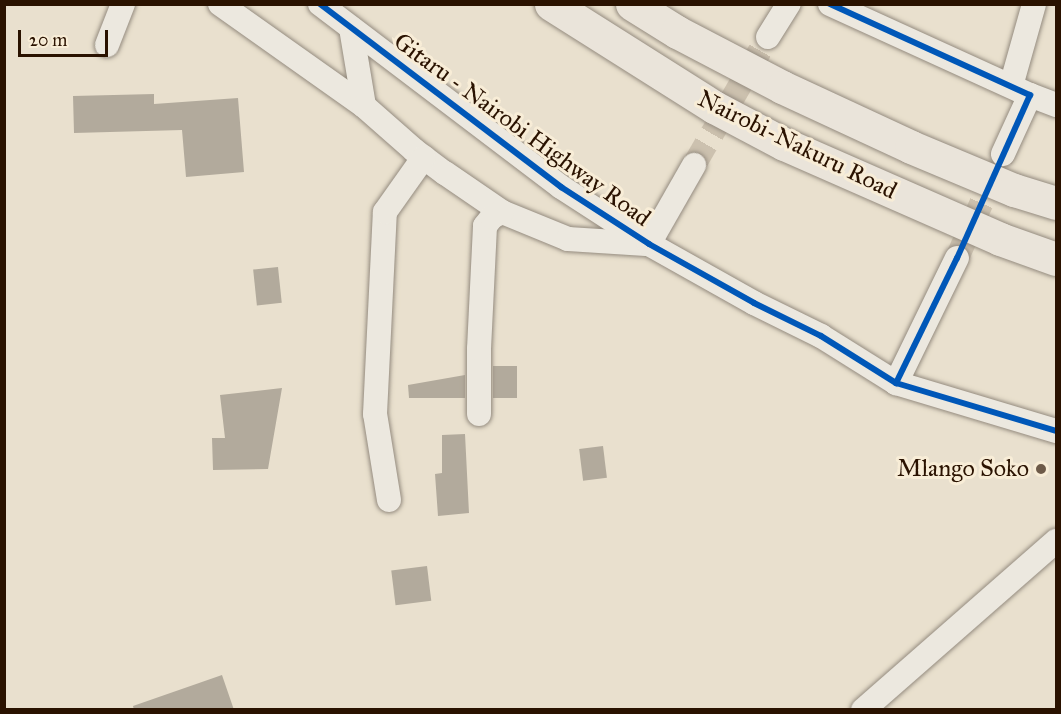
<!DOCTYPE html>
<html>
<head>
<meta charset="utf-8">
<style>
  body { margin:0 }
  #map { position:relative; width:1061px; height:714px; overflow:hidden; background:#e9e0ce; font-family:"IM FELL Great Primer",serif }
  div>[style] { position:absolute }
  .building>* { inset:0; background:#b2aa9c; transform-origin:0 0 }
  .street-tunnel>* { height:24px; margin-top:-12px; transform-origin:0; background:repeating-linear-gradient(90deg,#ccc1af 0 24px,transparent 0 36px) }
  .roads { filter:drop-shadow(0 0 2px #948b7f) drop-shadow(0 0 2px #948b7f) }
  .street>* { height:24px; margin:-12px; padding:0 12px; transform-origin:12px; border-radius:12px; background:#ece8df }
  .highway>* { height:33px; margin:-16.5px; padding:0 16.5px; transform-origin:16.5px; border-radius:16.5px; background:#eae4da }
  .cycleway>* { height:6px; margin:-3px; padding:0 3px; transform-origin:3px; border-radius:3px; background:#0057b8 }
  .dots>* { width:16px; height:16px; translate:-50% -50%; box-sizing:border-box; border:3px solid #f8edd7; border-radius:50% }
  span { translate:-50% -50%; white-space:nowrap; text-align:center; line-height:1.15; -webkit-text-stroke:6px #f8edd7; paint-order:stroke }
  .street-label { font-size:24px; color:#2a1200 }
  .poi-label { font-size:24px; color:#2a1200 }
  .right { translate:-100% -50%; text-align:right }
  .frame { position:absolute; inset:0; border:6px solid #2a1200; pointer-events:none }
  .scale { position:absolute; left:18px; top:30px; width:90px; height:27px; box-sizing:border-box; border:3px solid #2a1200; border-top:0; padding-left:8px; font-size:18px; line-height:21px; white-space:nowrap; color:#2a1200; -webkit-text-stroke:4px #f8edd7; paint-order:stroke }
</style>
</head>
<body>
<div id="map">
  <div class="building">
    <i style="clip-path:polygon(154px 94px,154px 104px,238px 98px,244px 172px,186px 177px,182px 130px,74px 133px,73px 96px)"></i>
    <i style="left:278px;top:267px;width:36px;height:25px;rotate:84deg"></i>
    <i style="left:517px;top:366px;width:32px;height:24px;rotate:90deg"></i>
    <i style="clip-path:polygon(465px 375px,465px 398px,409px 398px,408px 385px)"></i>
    <i style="clip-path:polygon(282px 388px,268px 469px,213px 470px,212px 438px,225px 438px,220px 395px)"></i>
    <i style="clip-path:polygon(465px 434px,469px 513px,438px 516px,435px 474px,442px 473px,442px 435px)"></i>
    <i style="left:603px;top:446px;width:32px;height:24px;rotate:83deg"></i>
    <i style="left:427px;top:566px;width:35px;height:36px;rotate:83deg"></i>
    <i style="clip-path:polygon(222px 675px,234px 710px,134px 710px,133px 706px)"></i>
  </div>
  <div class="street-tunnel">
    <i style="left:694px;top:165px;width:148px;rotate:-60deg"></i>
    <i style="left:957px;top:258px;width:114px;rotate:-66.1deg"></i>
  </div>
  <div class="roads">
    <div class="street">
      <i style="left:220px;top:4px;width:176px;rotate:35.3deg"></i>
      <i style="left:320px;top:4px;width:303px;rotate:37.2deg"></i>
      <i style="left:561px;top:187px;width:105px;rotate:32.9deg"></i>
      <i style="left:649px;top:244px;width:120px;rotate:29.3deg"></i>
      <i style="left:754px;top:303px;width:75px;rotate:26.2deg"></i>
      <i style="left:821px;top:336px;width:89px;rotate:32.1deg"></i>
      <i style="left:896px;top:383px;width:167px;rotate:16.7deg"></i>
      <i style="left:830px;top:4px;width:220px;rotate:24.5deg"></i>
      <i style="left:1030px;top:95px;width:65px;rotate:114.6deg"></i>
      <i style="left:351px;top:28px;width:79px;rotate:80.5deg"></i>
      <i style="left:364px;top:106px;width:67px;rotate:41.3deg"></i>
      <i style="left:414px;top:150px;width:39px;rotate:37deg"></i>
      <i style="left:445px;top:173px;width:69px;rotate:34.4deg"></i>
      <i style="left:502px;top:212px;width:71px;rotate:22.2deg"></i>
      <i style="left:568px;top:239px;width:78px;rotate:3.7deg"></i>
      <i style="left:768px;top:37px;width:39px;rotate:-58deg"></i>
      <i style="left:107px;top:45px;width:44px;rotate:-68.7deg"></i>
      <i style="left:1011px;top:86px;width:85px;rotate:-74.3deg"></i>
      <i style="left:1030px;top:95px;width:28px;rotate:21deg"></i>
      <i style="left:649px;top:244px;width:91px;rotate:-60.3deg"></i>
      <i style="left:896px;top:383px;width:139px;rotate:-64deg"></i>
      <i style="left:479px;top:414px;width:65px;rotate:-90deg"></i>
      <i style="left:479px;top:349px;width:123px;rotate:-87.2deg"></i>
      <i style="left:485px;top:226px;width:11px;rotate:-52deg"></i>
      <i style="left:492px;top:217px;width:11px;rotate:-27deg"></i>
      <i style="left:389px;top:500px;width:87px;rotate:-99.2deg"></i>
      <i style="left:375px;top:414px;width:202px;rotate:-87.2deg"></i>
      <i style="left:385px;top:212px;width:67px;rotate:-54.7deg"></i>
      <i style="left:863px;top:710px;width:257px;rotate:-41.2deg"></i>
    </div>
    <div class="highway">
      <i style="left:551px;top:4px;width:193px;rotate:32.3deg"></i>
      <i style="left:714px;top:107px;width:79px;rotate:27.9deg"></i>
      <i style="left:784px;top:144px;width:236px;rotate:23.7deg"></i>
      <i style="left:1000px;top:239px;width:59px;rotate:19.7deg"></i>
      <i style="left:632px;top:4px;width:53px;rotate:31.9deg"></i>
      <i style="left:677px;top:32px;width:119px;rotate:27.6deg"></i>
      <i style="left:782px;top:87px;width:142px;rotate:24.9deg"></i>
      <i style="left:911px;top:147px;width:112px;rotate:22.7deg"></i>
      <i style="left:1014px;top:190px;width:44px;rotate:17.2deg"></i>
    </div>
  </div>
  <div class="cycleway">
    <i style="left:320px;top:4px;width:303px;rotate:37.2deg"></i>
    <i style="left:561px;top:187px;width:105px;rotate:32.9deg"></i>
    <i style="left:649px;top:244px;width:120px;rotate:29.3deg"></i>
    <i style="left:754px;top:303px;width:75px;rotate:26.2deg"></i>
    <i style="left:821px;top:336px;width:89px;rotate:32.1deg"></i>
    <i style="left:896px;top:383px;width:167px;rotate:16.7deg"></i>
    <i style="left:830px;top:4px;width:220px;rotate:24.5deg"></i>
    <i style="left:1030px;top:95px;width:179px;rotate:114.1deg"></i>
    <i style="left:957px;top:258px;width:139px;rotate:116deg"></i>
  </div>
  <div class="dots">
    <i style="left:1041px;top:469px;background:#6d5a48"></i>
  </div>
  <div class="street-label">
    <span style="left:522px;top:130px;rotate:36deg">Gitaru - Nairobi Highway Road</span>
    <span style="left:797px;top:145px;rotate:26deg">Nairobi-Nakuru Road</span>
  </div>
  <div class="poi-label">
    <span class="right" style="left:1029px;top:469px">Mlango Soko</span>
  </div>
  <div class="frame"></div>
  <div class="scale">20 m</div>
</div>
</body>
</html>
